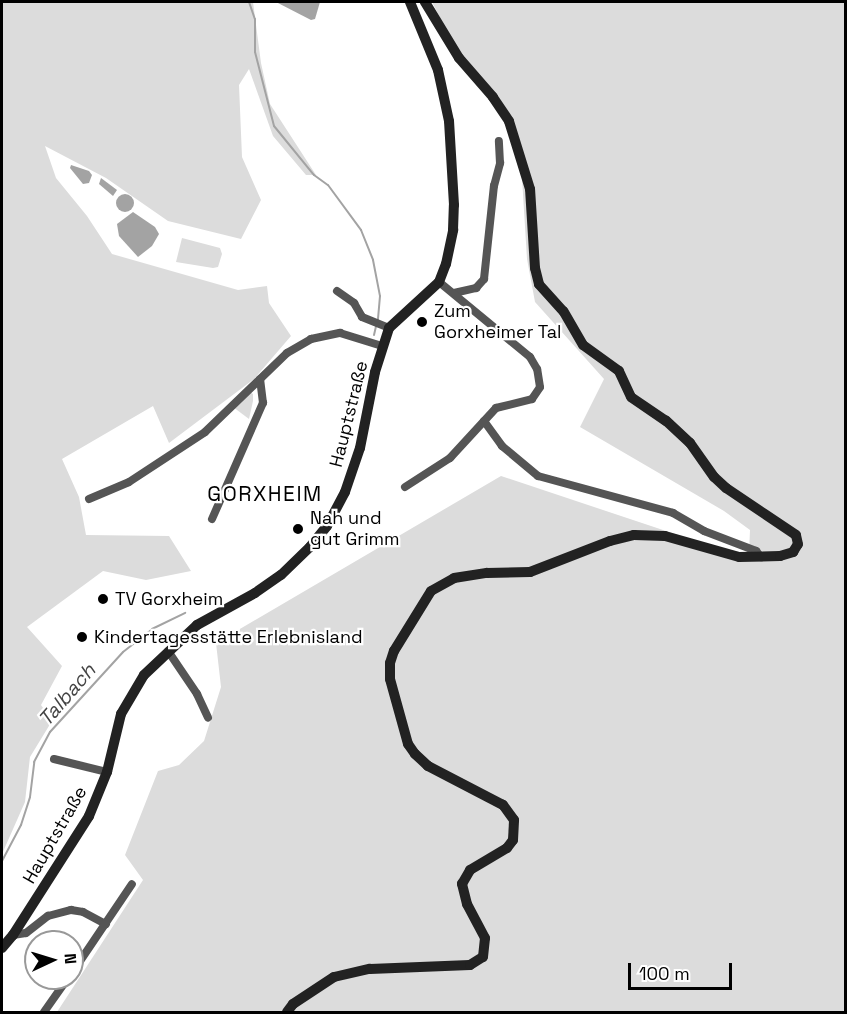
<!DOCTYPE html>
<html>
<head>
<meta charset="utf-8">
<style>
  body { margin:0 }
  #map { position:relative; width:847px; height:1014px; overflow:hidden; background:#fff; font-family:"Space Grotesk",sans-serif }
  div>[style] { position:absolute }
  .green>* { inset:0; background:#dcdcdc }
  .water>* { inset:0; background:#a3a3a3 }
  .round { border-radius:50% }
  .stream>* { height:2px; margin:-1px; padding:0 1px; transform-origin:1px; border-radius:1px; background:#a3a3a3 }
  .street>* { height:8px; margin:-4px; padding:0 4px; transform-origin:4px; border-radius:4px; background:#555 }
  .secondary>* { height:10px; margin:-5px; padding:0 5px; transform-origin:5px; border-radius:5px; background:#222 }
  .dots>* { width:16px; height:16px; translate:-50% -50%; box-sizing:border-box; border:3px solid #fff; border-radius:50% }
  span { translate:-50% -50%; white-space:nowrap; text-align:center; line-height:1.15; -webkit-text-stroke:4.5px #fff; paint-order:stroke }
  .poi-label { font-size:18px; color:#000 }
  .left { translate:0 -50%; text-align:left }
  .street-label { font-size:18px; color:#000 }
  .water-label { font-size:20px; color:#444; font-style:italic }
  .quarter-label { font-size:21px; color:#000; letter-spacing:1.5px }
  .frame { position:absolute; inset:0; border:3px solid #000; pointer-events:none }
  .north { position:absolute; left:24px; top:930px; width:60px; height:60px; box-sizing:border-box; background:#fff; border:2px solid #999; border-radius:50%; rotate:86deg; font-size:16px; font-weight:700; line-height:24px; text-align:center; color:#000 }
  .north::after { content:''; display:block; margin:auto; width:21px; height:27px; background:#000; clip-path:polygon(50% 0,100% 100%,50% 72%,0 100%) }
  .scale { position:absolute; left:628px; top:963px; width:104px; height:27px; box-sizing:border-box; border:3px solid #000; border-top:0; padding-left:8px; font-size:18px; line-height:21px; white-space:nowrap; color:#000; -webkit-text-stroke:4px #fff; paint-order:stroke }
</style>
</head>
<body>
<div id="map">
  <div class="green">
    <i style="clip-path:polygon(2px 2px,253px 2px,261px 63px,270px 104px,316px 175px,306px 175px,273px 136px,249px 69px,239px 85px,242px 157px,261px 200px,241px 239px,168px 221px,106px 178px,45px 146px,56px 178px,87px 216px,112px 254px,238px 290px,267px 286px,269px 303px,291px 336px,254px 379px,169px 443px,153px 406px,62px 459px,79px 497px,86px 535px,169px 536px,191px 571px,146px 580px,103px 571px,27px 627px,62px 666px,41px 705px,52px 721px,30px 757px,25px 802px,2px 854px)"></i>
    <i style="clip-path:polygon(432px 2px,845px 2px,845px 1012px,57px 1012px,143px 880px,125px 855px,158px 771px,179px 765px,204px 741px,221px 687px,216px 643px,501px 476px,708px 545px,749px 554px,750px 530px,724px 511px,580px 427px,604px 379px,535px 302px,527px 259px,522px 178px,504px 120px,458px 53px)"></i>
    <i style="clip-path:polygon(182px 238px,220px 248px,222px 254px,218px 267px,213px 268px,176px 262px)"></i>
    <i style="clip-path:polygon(250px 392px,253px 394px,253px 401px,249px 419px,233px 407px)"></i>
  </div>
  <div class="water">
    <i style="clip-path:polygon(276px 2px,320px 2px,315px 19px,311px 20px)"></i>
    <i style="clip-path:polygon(71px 165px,89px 171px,92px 175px,89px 183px,83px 184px,70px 168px)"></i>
    <i style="clip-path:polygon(101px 178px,117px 190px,113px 196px,99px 184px)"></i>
    <i class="round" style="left:116px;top:194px;width:18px;height:18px"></i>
    <i style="clip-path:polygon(133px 212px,155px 227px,159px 234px,152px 246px,138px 257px,119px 236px,117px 224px)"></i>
  </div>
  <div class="stream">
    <i style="left:249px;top:2px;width:18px;rotate:71deg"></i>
    <i style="left:255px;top:19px;width:33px;rotate:90deg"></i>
    <i style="left:255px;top:52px;width:76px;rotate:75.6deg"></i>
    <i style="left:274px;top:126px;width:63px;rotate:50.8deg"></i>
    <i style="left:314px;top:175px;width:17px;rotate:36deg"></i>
    <i style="left:328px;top:185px;width:56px;rotate:53.7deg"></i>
    <i style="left:361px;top:230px;width:32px;rotate:68deg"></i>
    <i style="left:373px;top:260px;width:37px;rotate:79deg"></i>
    <i style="left:380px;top:296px;width:24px;rotate:95deg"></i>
    <i style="left:374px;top:335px;width:9px;rotate:-77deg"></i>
    <i style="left:2px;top:861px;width:41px;rotate:-62.2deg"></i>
    <i style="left:21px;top:825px;width:29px;rotate:-72deg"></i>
    <i style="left:30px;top:797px;width:35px;rotate:-83deg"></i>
    <i style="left:34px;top:762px;width:34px;rotate:-62deg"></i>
    <i style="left:50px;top:732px;width:108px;rotate:-47.6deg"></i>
    <i style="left:123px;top:652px;width:37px;rotate:-38deg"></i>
    <i style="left:152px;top:629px;width:37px;rotate:-26deg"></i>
  </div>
  <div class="street">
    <i style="left:337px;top:291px;width:21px;rotate:35deg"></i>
    <i style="left:354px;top:303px;width:16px;rotate:60deg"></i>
    <i style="left:362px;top:317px;width:29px;rotate:22deg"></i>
    <i style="left:454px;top:293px;width:23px;rotate:-13deg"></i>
    <i style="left:476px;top:288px;width:12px;rotate:-48deg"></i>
    <i style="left:484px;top:279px;width:94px;rotate:-83.9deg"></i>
    <i style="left:494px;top:186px;width:24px;rotate:-75deg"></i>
    <i style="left:500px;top:163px;width:22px;rotate:-93deg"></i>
    <i style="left:484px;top:421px;width:31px;rotate:54deg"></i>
    <i style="left:502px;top:446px;width:47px;rotate:39.8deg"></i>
    <i style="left:538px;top:476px;width:140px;rotate:15.3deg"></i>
    <i style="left:673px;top:513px;width:36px;rotate:30deg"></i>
    <i style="left:704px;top:531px;width:56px;rotate:21deg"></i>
    <i style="left:756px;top:551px;width:8px;rotate:50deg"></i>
    <i style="left:405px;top:487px;width:54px;rotate:-32.8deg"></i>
    <i style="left:450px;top:458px;width:68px;rotate:-47.4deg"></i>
    <i style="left:496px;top:408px;width:37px;rotate:-14deg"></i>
    <i style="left:532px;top:399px;width:14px;rotate:-56deg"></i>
    <i style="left:540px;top:387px;width:18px;rotate:-99deg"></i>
    <i style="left:537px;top:369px;width:14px;rotate:-120deg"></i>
    <i style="left:530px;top:357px;width:118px;rotate:-140.5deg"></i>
    <i style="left:89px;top:499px;width:43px;rotate:-23deg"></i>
    <i style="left:129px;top:482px;width:91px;rotate:-33.3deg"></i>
    <i style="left:205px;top:432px;width:114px;rotate:-43.9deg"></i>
    <i style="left:287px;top:353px;width:28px;rotate:-30deg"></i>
    <i style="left:311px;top:339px;width:30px;rotate:-12deg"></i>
    <i style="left:340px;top:333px;width:44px;rotate:17.2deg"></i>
    <i style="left:212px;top:519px;width:127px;rotate:-66.3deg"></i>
    <i style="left:263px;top:403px;width:24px;rotate:-97deg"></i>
    <i style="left:168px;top:651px;width:52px;rotate:56deg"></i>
    <i style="left:197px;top:694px;width:26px;rotate:65deg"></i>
    <i style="left:54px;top:759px;width:55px;rotate:13.8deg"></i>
    <i style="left:13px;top:935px;width:13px;rotate:-9deg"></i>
    <i style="left:26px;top:933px;width:28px;rotate:-38deg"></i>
    <i style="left:48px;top:916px;width:24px;rotate:-15deg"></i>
    <i style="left:71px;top:910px;width:12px;rotate:9deg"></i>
    <i style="left:83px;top:912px;width:26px;rotate:28deg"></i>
    <i style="left:72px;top:973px;width:107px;rotate:-56deg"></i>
    <i style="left:44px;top:1012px;width:42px;rotate:-54.8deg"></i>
  </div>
  <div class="secondary">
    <i style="left:2px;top:948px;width:17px;rotate:-50deg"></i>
    <i style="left:13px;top:935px;width:141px;rotate:-57.4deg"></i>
    <i style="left:89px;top:816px;width:48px;rotate:-67.8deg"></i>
    <i style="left:107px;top:772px;width:60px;rotate:-76.4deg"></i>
    <i style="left:121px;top:714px;width:45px;rotate:-59.5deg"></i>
    <i style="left:144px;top:675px;width:73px;rotate:-43.3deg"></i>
    <i style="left:197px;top:625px;width:66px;rotate:-28.9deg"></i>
    <i style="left:255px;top:593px;width:32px;rotate:-35deg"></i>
    <i style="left:281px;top:575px;width:40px;rotate:-44deg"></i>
    <i style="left:310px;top:547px;width:27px;rotate:-51deg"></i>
    <i style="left:327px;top:526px;width:38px;rotate:-62deg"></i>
    <i style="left:345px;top:492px;width:46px;rotate:-71.2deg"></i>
    <i style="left:360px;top:448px;width:77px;rotate:-78.8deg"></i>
    <i style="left:375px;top:372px;width:46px;rotate:-72.3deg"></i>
    <i style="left:389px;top:328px;width:68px;rotate:-42.6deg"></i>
    <i style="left:439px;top:282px;width:19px;rotate:-69deg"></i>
    <i style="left:446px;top:264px;width:35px;rotate:-78deg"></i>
    <i style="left:453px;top:230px;width:25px;rotate:-88deg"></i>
    <i style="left:454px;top:205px;width:84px;rotate:-93.4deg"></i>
    <i style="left:449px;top:121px;width:52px;rotate:-102.2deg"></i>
    <i style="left:438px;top:70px;width:74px;rotate:-112.4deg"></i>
    <i style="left:287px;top:1012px;width:10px;rotate:-53deg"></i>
    <i style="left:293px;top:1004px;width:49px;rotate:-33.4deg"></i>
    <i style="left:334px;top:977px;width:37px;rotate:-13deg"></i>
    <i style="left:370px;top:969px;width:100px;rotate:-2.3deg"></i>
    <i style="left:470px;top:965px;width:15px;rotate:-32deg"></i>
    <i style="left:483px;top:957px;width:19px;rotate:-84deg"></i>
    <i style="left:485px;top:938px;width:38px;rotate:-118deg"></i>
    <i style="left:467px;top:904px;width:21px;rotate:-104deg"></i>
    <i style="left:462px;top:884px;width:16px;rotate:-60deg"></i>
    <i style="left:470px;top:870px;width:43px;rotate:-30.7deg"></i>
    <i style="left:507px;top:848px;width:10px;rotate:-53deg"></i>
    <i style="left:513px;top:840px;width:20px;rotate:-87deg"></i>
    <i style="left:514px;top:820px;width:19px;rotate:-126deg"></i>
    <i style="left:503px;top:805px;width:85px;rotate:-152.5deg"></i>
    <i style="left:428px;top:766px;width:18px;rotate:-137deg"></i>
    <i style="left:415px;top:754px;width:12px;rotate:-125deg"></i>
    <i style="left:408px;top:744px;width:67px;rotate:-105.5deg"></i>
    <i style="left:390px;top:679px;width:16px;rotate:-90deg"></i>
    <i style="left:390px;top:663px;width:13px;rotate:-72deg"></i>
    <i style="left:394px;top:651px;width:70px;rotate:-58.3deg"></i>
    <i style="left:431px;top:591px;width:26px;rotate:-29deg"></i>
    <i style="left:454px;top:578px;width:33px;rotate:-9deg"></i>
    <i style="left:487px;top:573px;width:43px;rotate:-1.3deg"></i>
    <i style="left:530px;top:572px;width:86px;rotate:-21.2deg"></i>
    <i style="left:610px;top:541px;width:25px;rotate:-14deg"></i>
    <i style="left:634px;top:535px;width:31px;rotate:2deg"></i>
    <i style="left:665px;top:536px;width:77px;rotate:15.8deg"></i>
    <i style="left:739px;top:557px;width:41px;rotate:-1.4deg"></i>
    <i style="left:780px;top:556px;width:14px;rotate:-17deg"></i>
    <i style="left:793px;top:552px;width:9px;rotate:-58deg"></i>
    <i style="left:798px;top:544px;width:9px;rotate:-103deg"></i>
    <i style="left:796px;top:535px;width:84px;rotate:-146.1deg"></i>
    <i style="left:726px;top:488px;width:16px;rotate:-137deg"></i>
    <i style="left:714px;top:477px;width:42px;rotate:-125.2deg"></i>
    <i style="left:690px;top:443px;width:33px;rotate:-137deg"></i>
    <i style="left:666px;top:421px;width:42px;rotate:-145.6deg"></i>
    <i style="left:631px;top:397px;width:29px;rotate:-115deg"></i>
    <i style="left:619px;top:371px;width:44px;rotate:-144.2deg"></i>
    <i style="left:583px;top:345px;width:39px;rotate:-120deg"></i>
    <i style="left:563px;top:311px;width:36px;rotate:-132deg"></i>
    <i style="left:539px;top:284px;width:16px;rotate:-104deg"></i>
    <i style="left:535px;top:268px;width:79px;rotate:-93.6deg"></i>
    <i style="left:530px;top:189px;width:71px;rotate:-107.2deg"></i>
    <i style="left:509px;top:121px;width:29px;rotate:-124deg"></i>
    <i style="left:493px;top:97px;width:52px;rotate:-131.1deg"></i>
    <i style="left:459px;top:58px;width:66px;rotate:-121.3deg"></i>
  </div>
  <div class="dots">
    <i style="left:422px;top:322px;background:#000"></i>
    <i style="left:298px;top:529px;background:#000"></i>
    <i style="left:103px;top:599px;background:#000"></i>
    <i style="left:82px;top:637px;background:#000"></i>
  </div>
  <div class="poi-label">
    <span class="left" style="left:434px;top:322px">Zum<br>Gorxheimer Tal</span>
    <span class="left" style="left:310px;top:529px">Nah und<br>gut Grimm</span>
    <span class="left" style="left:115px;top:599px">TV Gorxheim</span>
    <span class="left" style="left:94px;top:637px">Kindertagesstätte Erlebnisland</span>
  </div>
  <div class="street-label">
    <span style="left:349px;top:414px;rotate:-76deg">Hauptstraße</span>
    <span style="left:55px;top:835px;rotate:-60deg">Hauptstraße</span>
  </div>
  <div class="water-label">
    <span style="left:67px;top:695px;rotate:-49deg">Talbach</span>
  </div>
  <div class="quarter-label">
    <span style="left:265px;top:494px">GORXHEIM</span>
  </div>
  <div class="frame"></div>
  <div class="north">N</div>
  <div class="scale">100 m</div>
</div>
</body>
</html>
